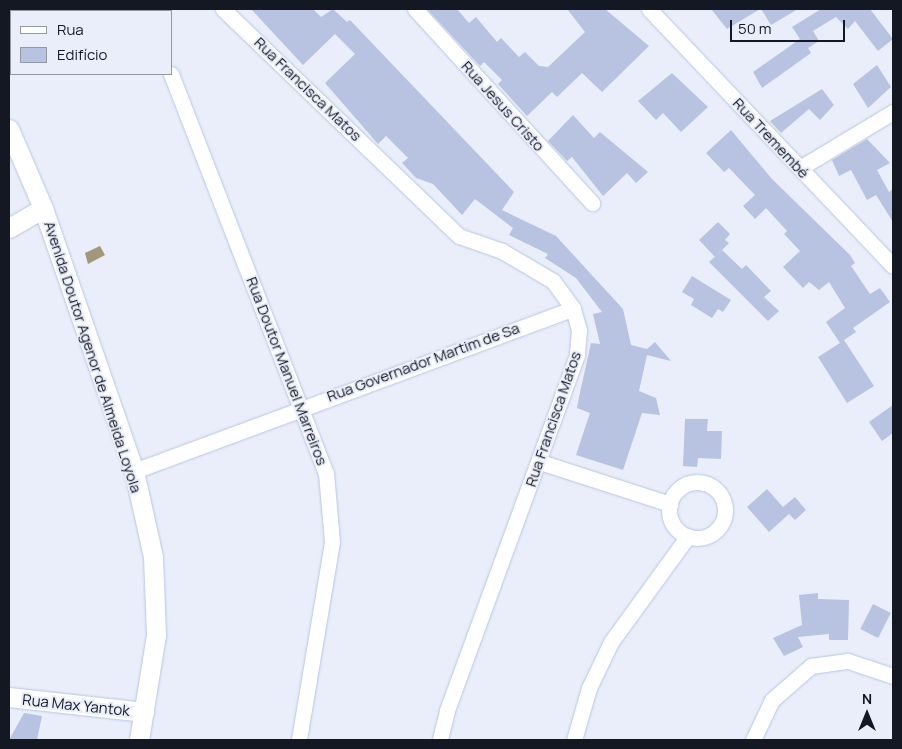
<!DOCTYPE html>
<html>
<head>
<meta charset="utf-8">
<style>
  body { margin:0 }
  #map { position:relative; width:902px; height:749px; overflow:hidden; background:#e9eefa; font-family:Manrope,sans-serif }
  div>[style] { position:absolute }
  .water>* { inset:0; background:#a49779 }
  .building>* { inset:0; background:#b7c3e1; transform-origin:0 0 }
  .roads { filter:drop-shadow(0 0 1px #bac5e2) drop-shadow(0 0 1px #bac5e2) }
  .minor>* { height:15px; margin:-7.5px; padding:0 7.5px; transform-origin:7.5px; border-radius:7.5px; background:#fff }
  .minor>.ring { margin:-7.5px; padding:0; box-sizing:content-box; background:none; border:15px solid #fff; border-radius:50% }
  .tertiary>* { height:19px; margin:-9.5px; padding:0 9.5px; transform-origin:9.5px; border-radius:9.5px; background:#fff }
  span { translate:-50% -50%; white-space:nowrap; text-align:center; line-height:1.15; -webkit-text-stroke:4px #e9eefa; paint-order:stroke }
  .street-label { font-size:15px; color:#141822 }
  .frame { position:absolute; inset:0; border:10px solid #141822; pointer-events:none }
  .legend { position:absolute; left:10px; top:10px; width:162px; height:65px; box-sizing:border-box; background:#e9eefa; border:1px solid #9498a4; margin:0; padding:6px 9px; list-style:none; font-size:15px; color:#141822 }
  .legend li { display:flex; align-items:center; gap:10px; height:25px }
  .legend b { width:25px; border:1px solid #9498a4 }
  .north { position:absolute; left:842px; top:689px; width:50px; height:50px; -webkit-text-stroke:4px #e9eefa; paint-order:stroke; rotate:0deg; font-size:14px; font-weight:700; line-height:20px; text-align:center; color:#141822 }
  .north::after { content:''; display:block; margin:auto; width:18px; height:22px; background:#141822; clip-path:polygon(50% 0,100% 100%,50% 72%,0 100%) }
  .scale { position:absolute; left:730px; top:20px; width:115px; height:22px; box-sizing:border-box; border:2px solid #141822; border-top:0; padding-left:6px; font-size:15px; line-height:18px; white-space:nowrap; color:#141822; -webkit-text-stroke:4px #e9eefa; paint-order:stroke }
</style>
</head>
<body>
<div id="map">
  <div class="water">
    <i style="clip-path:polygon(100px 246px,105px 255px,88px 264px,85px 253px)"></i>
  </div>
  <div class="building">
    <i style="clip-path:polygon(251px 9px,313px 9px,321px 17px,333px 9px,347px 22px,350px 20px,514px 192px,502px 210px,556px 236px,623px 309px,631px 345px,647px 349px,655px 342px,671px 361px,647px 355px,639px 391px,656px 398px,660px 415px,642px 413px,623px 470px,576px 455px,590px 413px,577px 408px,579px 397px,591px 343px,600px 344px,593px 314px,602px 312px,576px 278px,545px 258px,548px 254px,509px 235px,513px 228px,475px 199px,462px 215px,433px 184px,416px 178px,402px 163px,408px 158px,386px 136px,378px 144px,325px 83px,355px 54px,335px 34px,303px 65px)"></i>
    <i style="clip-path:polygon(427px 9px,457px 9px,469px 23px,476px 17px,497px 42px,501px 38px,519px 57px,525px 52px,539px 66px,548px 67px,585px 32px,567px 9px,605px 9px,649px 46px,602px 92px,582px 73px,557px 97px,552px 92px,527px 116px,498px 84px,502px 80px,484px 62px,480px 66px)"></i>
    <i style="clip-path:polygon(711px 9px,760px 9px,727px 29px)"></i>
    <i style="clip-path:polygon(761px 9px,798px 9px,771px 25px)"></i>
    <i style="clip-path:polygon(821px 9px,870px 9px,893px 39px,878px 51px,855px 21px,848px 29px,836px 17px,813px 31px,819px 41px,808px 48px,811px 53px,762px 88px,753px 72px,800px 39px,792px 27px)"></i>
    <i style="clip-path:polygon(877px 65px,891px 87px,868px 108px,853px 84px)"></i>
    <i style="clip-path:polygon(672px 73px,708px 107px,681px 132px,663px 113px,656px 120px,638px 101px)"></i>
    <i style="clip-path:polygon(822px 89px,834px 105px,820px 120px,809px 109px,781px 133px,770px 121px)"></i>
    <i style="clip-path:polygon(573px 115px,594px 138px,600px 132px,648px 172px,636px 183px,627px 173px,603px 196px,572px 157px,567px 161px,548px 141px)"></i>
    <i style="clip-path:polygon(731px 130px,772px 179px,850px 255px,855px 263px,851px 266px,870px 294px,880px 288px,890px 302px,853px 328px,856px 332px,844px 340px,874px 386px,847px 403px,818px 357px,840px 343px,826px 322px,845px 308px,829px 282px,819px 290px,809px 282px,803px 288px,783px 267px,800px 251px,784px 234px,787px 231px,766px 208px,755px 219px,743px 206px,755px 195px,729px 168px,724px 172px,706px 153px)"></i>
    <i style="clip-path:polygon(867px 139px,890px 163px,877px 170px,889px 192px,893px 189px,893px 222px,876px 195px,867px 200px,851px 170px,839px 176px,832px 160px)"></i>
    <i style="clip-path:polygon(718px 222px,730px 234px,725px 240px,729px 243px,715px 257px,699px 240px)"></i>
    <i style="clip-path:polygon(722px 250px,742px 269px,746px 265px,771px 291px,764px 297px,779px 311px,768px 321px,709px 262px)"></i>
    <i style="clip-path:polygon(692px 276px,731px 300px,723px 312px,718px 309px,712px 318px,691px 305px,694px 299px,682px 292px)"></i>
    <i style="clip-path:polygon(893px 405px,893px 433px,882px 441px,869px 422px)"></i>
    <i style="clip-path:polygon(685px 419px,708px 419px,707px 431px,722px 431px,721px 459px,698px 458px,697px 467px,683px 466px)"></i>
    <i style="clip-path:polygon(767px 489px,783px 507px,795px 497px,806px 510px,795px 520px,789px 514px,769px 532px,747px 507px)"></i>
    <i style="clip-path:polygon(818px 593px,818px 599px,849px 600px,848px 640px,829px 640px,829px 634px,798px 637px,803px 647px,784px 656px,773px 638px,802px 625px,799px 595px)"></i>
    <i style="left:873px;top:604px;width:20px;height:28px;rotate:27deg"></i>
    <i style="clip-path:polygon(24px 713px,42px 716px,37px 740px,9px 740px)"></i>
  </div>
  <div class="roads">
    <div class="minor">
      <i style="left:223px;top:9px;width:327px;rotate:43.9deg"></i>
      <i style="left:459px;top:236px;width:46px;rotate:19.2deg"></i>
      <i style="left:502px;top:251px;width:59px;rotate:30.5deg"></i>
      <i style="left:553px;top:281px;width:34px;rotate:54deg"></i>
      <i style="left:573px;top:309px;width:22px;rotate:74deg"></i>
      <i style="left:579px;top:330px;width:25px;rotate:95deg"></i>
      <i style="left:577px;top:355px;width:379px;rotate:110.1deg"></i>
      <i style="left:447px;top:711px;width:30px;rotate:104deg"></i>
      <i style="left:415px;top:9px;width:263px;rotate:47.6deg"></i>
      <i style="left:649px;top:9px;width:354px;rotate:46.5deg"></i>
      <i style="left:145px;top:10px;width:4px;rotate:-14deg"></i>
      <i style="left:171px;top:74px;width:428px;rotate:68.8deg"></i>
      <i style="left:326px;top:473px;width:69px;rotate:85deg"></i>
      <i style="left:332px;top:542px;width:201px;rotate:99.5deg"></i>
      <i style="left:800px;top:168px;width:109px;rotate:-31.1deg"></i>
      <i style="left:540px;top:462px;width:137px;rotate:17.9deg"></i>
      <i style="left:134px;top:471px;width:468px;rotate:-20.3deg"></i>
      <i class="ring" style="left:669px;top:482px;width:41px;height:41px"></i>
      <i style="left:574px;top:740px;width:54px;rotate:-73.9deg"></i>
      <i style="left:589px;top:688px;width:51px;rotate:-64.4deg"></i>
      <i style="left:611px;top:642px;width:131px;rotate:-54deg"></i>
      <i style="left:753px;top:740px;width:44px;rotate:-64.6deg"></i>
      <i style="left:772px;top:700px;width:52px;rotate:-41.1deg"></i>
      <i style="left:811px;top:666px;width:37px;rotate:-8deg"></i>
      <i style="left:848px;top:661px;width:47px;rotate:18.4deg"></i>
    </div>
    <div class="tertiary">
      <i style="left:9px;top:129px;width:86px;rotate:66.7deg"></i>
      <i style="left:43px;top:208px;width:278px;rotate:70.9deg"></i>
      <i style="left:134px;top:471px;width:88px;rotate:77.5deg"></i>
      <i style="left:153px;top:557px;width:78px;rotate:87.8deg"></i>
      <i style="left:156px;top:635px;width:106px;rotate:99.2deg"></i>
      <i style="left:9px;top:228px;width:39px;rotate:-30deg"></i>
      <i style="left:9px;top:697px;width:136px;rotate:6.3deg"></i>
    </div>
  </div>
  <div class="street-label">
    <span style="left:308px;top:89px;rotate:44deg">Rua Francisca Matos</span>
    <span style="left:503px;top:106px;rotate:48deg">Rua Jesus Cristo</span>
    <span style="left:771px;top:138px;rotate:47deg">Rua Tremembé</span>
    <span style="left:93px;top:357px;rotate:72deg">Avenida Doutor Agenor de Almeida Loyola</span>
    <span style="left:423px;top:362px;rotate:-20deg">Rua Governador Martim de Sa</span>
    <span style="left:287px;top:371px;rotate:69deg">Rua Doutor Manuel Marreiros</span>
    <span style="left:553px;top:419px;rotate:-71deg">Rua Francisca Matos</span>
    <span style="left:76px;top:705px;rotate:6deg">Rua Max Yantok</span>
  </div>
  <div class="frame"></div>
  <ul class="legend">
  <li><b style="height:6px;background:#fff"></b>Rua</li>
  <li><b style="height:14px;background:#b7c3e1"></b>Edifício</li>
  </ul>
  <div class="north">N</div>
  <div class="scale">50 m</div>
</div>
</body>
</html>
